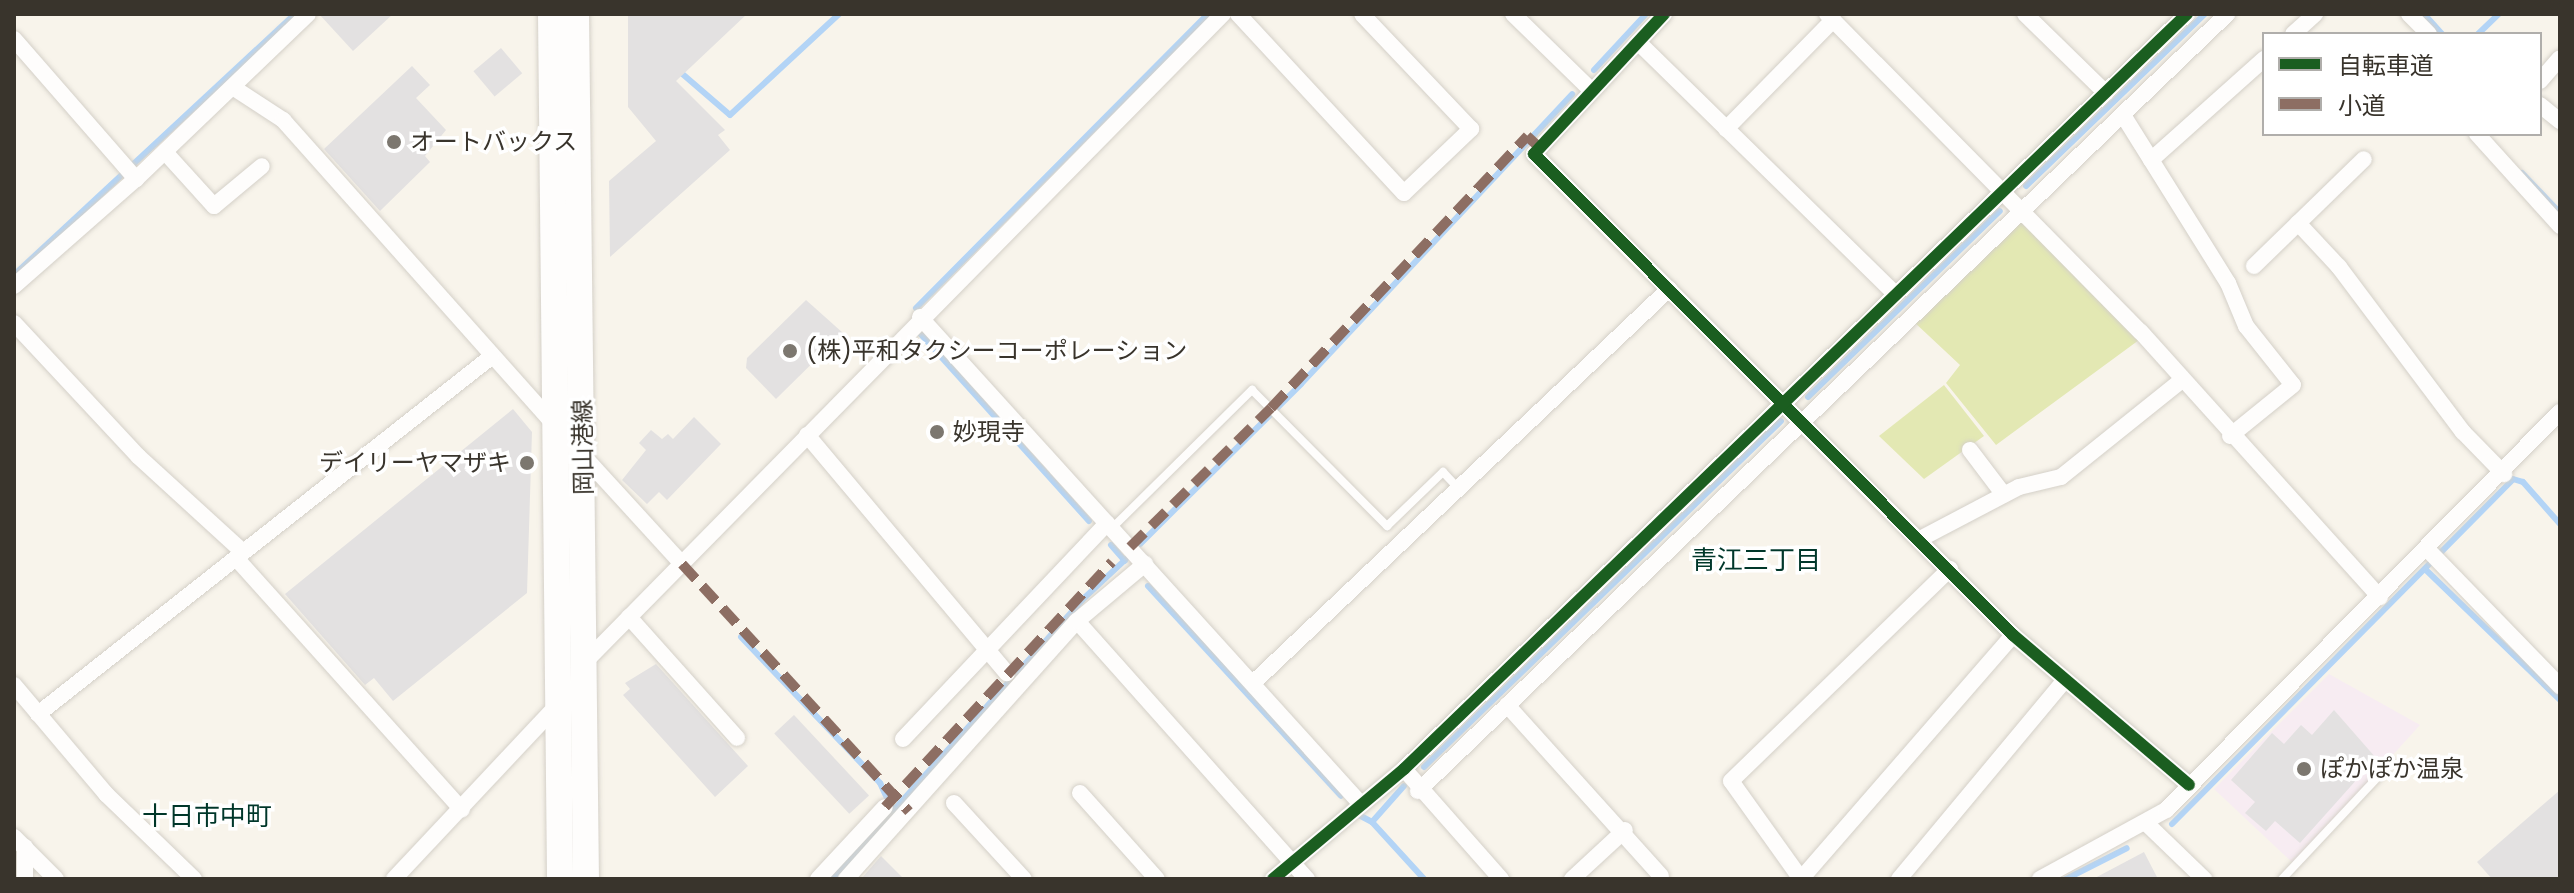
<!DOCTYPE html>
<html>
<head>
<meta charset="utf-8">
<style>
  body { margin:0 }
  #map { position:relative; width:2574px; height:893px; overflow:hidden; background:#f8f4eb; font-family:Poppins,"Noto Sans JP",sans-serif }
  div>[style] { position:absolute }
  .commercial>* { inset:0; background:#f7ecf2 }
  .green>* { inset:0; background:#e3e8b3 }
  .stream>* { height:6px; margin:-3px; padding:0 3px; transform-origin:3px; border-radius:3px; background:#b3d4f6 }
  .building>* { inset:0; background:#e3e1e1; transform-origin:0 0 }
  .roads { filter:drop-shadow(0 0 2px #d4d0c8) drop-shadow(0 0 2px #d4d0c8) }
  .service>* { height:8px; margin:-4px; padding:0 4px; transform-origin:4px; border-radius:4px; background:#fefdfc }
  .minor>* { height:16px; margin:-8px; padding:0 8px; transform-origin:8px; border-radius:8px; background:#fefdfc }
  .primary>* { height:26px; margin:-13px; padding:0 13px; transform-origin:13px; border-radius:13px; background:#fefdfc }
  .quiet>* { height:10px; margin-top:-5px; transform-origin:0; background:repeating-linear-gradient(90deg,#8d6e63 0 20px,transparent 0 30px) }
  .cycleway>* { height:12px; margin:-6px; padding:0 6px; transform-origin:6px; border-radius:6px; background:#1b5e20 }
  .dots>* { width:22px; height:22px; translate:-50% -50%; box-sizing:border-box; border:4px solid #fff; border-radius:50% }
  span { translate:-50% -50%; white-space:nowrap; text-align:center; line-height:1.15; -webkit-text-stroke:7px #fff; paint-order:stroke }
  .poi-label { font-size:24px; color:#39342c }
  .left { translate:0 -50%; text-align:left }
  .right { translate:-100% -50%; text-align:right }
  .street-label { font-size:24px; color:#39342c }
  .neighbourhood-label { font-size:26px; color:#00372a }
  .frame { position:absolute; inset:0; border:16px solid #39342c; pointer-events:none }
  .legend { position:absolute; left:2262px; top:32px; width:280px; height:104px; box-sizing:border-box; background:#fff; border:2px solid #b0aeab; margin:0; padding:10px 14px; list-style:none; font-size:24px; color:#39342c }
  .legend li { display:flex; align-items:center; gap:16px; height:40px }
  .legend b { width:40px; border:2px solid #b0aeab }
</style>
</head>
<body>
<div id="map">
  <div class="commercial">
    <i style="clip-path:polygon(2329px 674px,2420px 725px,2294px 864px,2214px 789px)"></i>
  </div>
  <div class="green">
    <i style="clip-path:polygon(2017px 223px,2028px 223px,2139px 340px,1996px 445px,1946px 383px,1960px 365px,1913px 321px)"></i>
    <i style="clip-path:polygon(1944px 385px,1984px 436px,1924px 479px,1879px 436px)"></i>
  </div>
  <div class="stream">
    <i style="left:2424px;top:14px;width:27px;rotate:48deg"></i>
    <i style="left:2478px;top:34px;width:29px;rotate:-44deg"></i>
    <i style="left:1594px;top:70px;width:76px;rotate:-47.1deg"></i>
    <i style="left:679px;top:71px;width:67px;rotate:40.8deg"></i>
    <i style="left:730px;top:115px;width:149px;rotate:-42.8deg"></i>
    <i style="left:2522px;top:173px;width:55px;rotate:46.5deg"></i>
    <i style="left:2026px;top:186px;width:248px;rotate:-43.9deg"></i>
    <i style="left:14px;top:275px;width:384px;rotate:-42.9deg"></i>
    <i style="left:916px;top:308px;width:414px;rotate:-45.2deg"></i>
    <i style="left:917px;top:330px;width:257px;rotate:48deg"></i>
    <i style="left:1808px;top:397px;width:267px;rotate:-44.1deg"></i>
    <i style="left:1140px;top:544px;width:227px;rotate:-44.8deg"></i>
    <i style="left:1301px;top:384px;width:397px;rotate:-46.9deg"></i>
    <i style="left:1111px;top:545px;width:21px;rotate:49deg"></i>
    <i style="left:2426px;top:570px;width:187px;rotate:44.1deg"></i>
    <i style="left:1148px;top:586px;width:285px;rotate:47.4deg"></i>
    <i style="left:741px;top:637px;width:202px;rotate:46.4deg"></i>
    <i style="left:880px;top:783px;width:26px;rotate:65deg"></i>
    <i style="left:1424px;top:767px;width:497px;rotate:-44.1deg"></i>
    <i style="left:1357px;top:814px;width:17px;rotate:28deg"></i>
    <i style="left:1372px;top:822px;width:48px;rotate:-48.4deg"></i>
    <i style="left:1372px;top:822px;width:77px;rotate:47.6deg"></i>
    <i style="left:2172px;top:824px;width:485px;rotate:-45.3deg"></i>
    <i style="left:2513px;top:479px;width:10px;rotate:17deg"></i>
    <i style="left:2523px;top:482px;width:56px;rotate:48.6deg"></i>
    <i style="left:832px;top:879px;width:375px;rotate:-48.1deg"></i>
    <i style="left:1082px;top:600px;width:60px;rotate:-43deg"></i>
    <i style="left:2066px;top:879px;width:68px;rotate:-26.9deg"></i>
  </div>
  <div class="building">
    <i style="clip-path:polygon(319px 14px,393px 14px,353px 51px)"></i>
    <i style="clip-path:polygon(628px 14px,747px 14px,676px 81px,725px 130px,718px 135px,730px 150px,610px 257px,609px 181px,656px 141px,628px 107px)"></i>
    <i style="left:501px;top:48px;width:33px;height:36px;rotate:50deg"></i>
    <i style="clip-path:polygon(412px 66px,430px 85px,416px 98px,446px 130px,425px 156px,430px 162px,380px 211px,324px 149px)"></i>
    <i style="clip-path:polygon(806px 300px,843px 333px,776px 399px,746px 368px,747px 358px)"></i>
    <i style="clip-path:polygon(513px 409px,532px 432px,527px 593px,393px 701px,374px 678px,365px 685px,285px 594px)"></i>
    <i style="clip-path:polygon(694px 417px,721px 444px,667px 500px,659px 492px,647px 504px,622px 480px,646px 450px,639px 443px,651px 430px,662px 439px,668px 434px,673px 439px)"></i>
    <i style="clip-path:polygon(656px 664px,748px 766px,715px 797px,623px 695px,630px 689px,625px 683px)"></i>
    <i style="clip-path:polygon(2334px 710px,2376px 758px,2300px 843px,2275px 821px,2266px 831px,2245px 813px,2255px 802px,2231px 780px,2272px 733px,2284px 744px,2301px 725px,2312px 735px)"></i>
    <i style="left:794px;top:715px;width:110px;height:27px;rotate:47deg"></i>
    <i style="clip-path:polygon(2560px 790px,2560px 879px,2492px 879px,2477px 862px)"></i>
    <i style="clip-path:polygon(2144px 852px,2158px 879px,2093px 879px)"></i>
    <i style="clip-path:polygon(881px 856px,904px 879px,861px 879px)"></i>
  </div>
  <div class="roads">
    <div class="service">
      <i style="left:1112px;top:528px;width:197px;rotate:-44.6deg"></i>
      <i style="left:1252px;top:390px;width:192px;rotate:45.2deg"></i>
      <i style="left:1387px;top:526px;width:78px;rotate:-44deg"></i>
      <i style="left:1443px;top:472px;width:22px;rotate:47deg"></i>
      <i style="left:2282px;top:879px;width:159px;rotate:-46.8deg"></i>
    </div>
    <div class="minor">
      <i style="left:1238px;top:14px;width:244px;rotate:47.2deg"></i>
      <i style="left:1404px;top:193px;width:93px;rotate:-43.7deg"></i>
      <i style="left:1471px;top:129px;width:158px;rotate:-133.5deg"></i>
      <i style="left:1513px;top:14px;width:110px;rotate:44.3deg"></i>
      <i style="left:1664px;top:14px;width:191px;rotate:132.9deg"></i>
      <i style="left:1534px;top:154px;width:679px;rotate:45.12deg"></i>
      <i style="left:2013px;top:635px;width:231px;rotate:40.4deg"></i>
      <i style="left:1827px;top:14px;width:447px;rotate:45.4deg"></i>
      <i style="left:2141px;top:332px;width:357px;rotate:48deg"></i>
      <i style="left:2025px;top:14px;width:113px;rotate:44.3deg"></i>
      <i style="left:2409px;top:14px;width:28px;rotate:45deg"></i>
      <i style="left:2293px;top:34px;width:30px;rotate:-42deg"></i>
      <i style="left:14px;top:39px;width:186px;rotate:48.9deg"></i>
      <i style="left:1638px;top:42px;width:359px;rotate:44.4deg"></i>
      <i style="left:2540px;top:81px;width:30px;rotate:-49deg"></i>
      <i style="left:234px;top:88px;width:59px;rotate:33.1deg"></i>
      <i style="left:283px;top:120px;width:411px;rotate:48.3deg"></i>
      <i style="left:2540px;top:105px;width:26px;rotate:39deg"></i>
      <i style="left:2123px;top:115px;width:198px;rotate:58deg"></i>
      <i style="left:2228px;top:283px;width:47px;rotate:67.3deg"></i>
      <i style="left:2246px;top:326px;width:75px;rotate:51.5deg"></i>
      <i style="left:2293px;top:385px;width:81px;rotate:141deg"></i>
      <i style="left:1726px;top:129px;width:153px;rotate:-45.5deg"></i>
      <i style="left:2477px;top:134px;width:124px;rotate:47.9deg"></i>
      <i style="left:165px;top:152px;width:73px;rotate:47.8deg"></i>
      <i style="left:214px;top:206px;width:62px;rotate:-39.8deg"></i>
      <i style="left:2151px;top:160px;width:152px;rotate:-41.8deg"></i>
      <i style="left:2298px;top:223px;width:60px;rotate:47deg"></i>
      <i style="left:2339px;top:267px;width:206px;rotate:53.1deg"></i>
      <i style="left:2463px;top:432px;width:59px;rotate:45.7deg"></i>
      <i style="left:2254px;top:266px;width:153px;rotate:-44.2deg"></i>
      <i style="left:14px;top:286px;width:162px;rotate:-41.3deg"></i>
      <i style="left:136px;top:179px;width:238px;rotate:-43.8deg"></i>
      <i style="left:920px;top:317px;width:656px;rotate:47.84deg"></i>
      <i style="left:14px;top:323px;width:183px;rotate:47deg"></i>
      <i style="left:139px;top:457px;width:141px;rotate:42.4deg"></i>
      <i style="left:807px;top:435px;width:311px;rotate:50deg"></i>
      <i style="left:578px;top:450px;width:154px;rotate:47.6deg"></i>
      <i style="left:1970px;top:450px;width:56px;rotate:52.9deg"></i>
      <i style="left:1920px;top:539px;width:112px;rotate:-27.7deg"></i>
      <i style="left:2019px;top:487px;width:43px;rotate:-13.4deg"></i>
      <i style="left:2061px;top:477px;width:155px;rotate:-38.7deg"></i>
      <i style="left:2428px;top:550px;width:190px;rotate:45.9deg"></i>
      <i style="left:236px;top:558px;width:338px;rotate:48.1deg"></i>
      <i style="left:629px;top:617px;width:162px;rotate:48.2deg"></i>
      <i style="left:1077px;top:621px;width:346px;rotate:48.3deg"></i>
      <i style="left:586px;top:661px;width:908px;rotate:-45.45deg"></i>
      <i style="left:1253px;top:683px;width:573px;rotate:-43.44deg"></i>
      <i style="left:14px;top:685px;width:143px;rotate:49.8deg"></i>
      <i style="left:106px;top:794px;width:122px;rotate:44deg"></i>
      <i style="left:1507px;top:705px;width:230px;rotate:48deg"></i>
      <i style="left:38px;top:714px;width:577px;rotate:-38.24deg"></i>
      <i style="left:903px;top:739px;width:297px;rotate:-46.6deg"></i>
      <i style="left:1404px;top:769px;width:147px;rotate:48.6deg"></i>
      <i style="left:1418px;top:791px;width:1122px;rotate:-43.84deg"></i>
      <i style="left:1080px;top:793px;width:115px;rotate:48.2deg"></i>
      <i style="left:954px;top:803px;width:103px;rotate:47.4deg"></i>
      <i style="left:2146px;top:823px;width:81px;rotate:44deg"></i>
      <i style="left:14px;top:837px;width:59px;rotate:45deg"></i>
      <i style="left:25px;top:847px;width:32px;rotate:90deg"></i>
      <i style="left:394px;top:879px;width:243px;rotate:-46.8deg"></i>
      <i style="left:818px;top:879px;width:98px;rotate:-47.1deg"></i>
      <i style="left:846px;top:879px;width:346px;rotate:-48.2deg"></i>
      <i style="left:1077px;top:621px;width:89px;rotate:-40deg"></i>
      <i style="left:1273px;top:879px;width:171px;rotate:-40deg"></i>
      <i style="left:1404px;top:769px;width:1088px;rotate:-43.96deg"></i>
      <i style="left:1572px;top:879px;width:72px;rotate:-42.8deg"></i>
      <i style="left:1801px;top:879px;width:120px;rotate:-125.5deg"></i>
      <i style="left:1731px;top:781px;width:305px;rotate:-44.1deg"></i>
      <i style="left:1801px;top:879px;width:323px;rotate:-49deg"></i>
      <i style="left:1899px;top:879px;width:259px;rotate:-50.2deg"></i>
      <i style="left:2040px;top:879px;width:144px;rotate:-28.7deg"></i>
      <i style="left:2166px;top:810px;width:560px;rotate:-45.29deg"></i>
    </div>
    <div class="primary">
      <i style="left:551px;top:14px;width:865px;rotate:89.4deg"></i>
      <i style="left:576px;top:14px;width:865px;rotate:89.34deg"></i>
    </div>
  </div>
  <div class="quiet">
    <i style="left:1130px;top:547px;width:198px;rotate:-44.6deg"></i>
    <i style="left:1271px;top:408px;width:374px;rotate:-46.7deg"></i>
    <i style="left:1527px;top:136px;width:18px;rotate:43deg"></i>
    <i style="left:682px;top:564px;width:336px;rotate:47.5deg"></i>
    <i style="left:885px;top:807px;width:334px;rotate:-47.2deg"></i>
  </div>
  <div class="cycleway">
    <i style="left:1664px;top:14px;width:191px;rotate:132.9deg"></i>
    <i style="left:1534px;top:154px;width:679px;rotate:45.12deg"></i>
    <i style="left:2013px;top:635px;width:231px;rotate:40.4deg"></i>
    <i style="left:1273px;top:879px;width:171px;rotate:-40deg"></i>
    <i style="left:1404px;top:769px;width:1088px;rotate:-43.96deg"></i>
  </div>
  <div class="dots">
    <i style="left:394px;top:142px;background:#7c776f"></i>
    <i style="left:790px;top:351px;background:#7c776f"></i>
    <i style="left:937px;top:432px;background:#7c776f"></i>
    <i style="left:527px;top:463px;background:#7c776f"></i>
    <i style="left:2304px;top:769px;background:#7c776f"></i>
  </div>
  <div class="poi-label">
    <span class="left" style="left:410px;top:142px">オートバックス</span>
    <span class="left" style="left:806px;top:351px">(株)平和タクシーコーポレーション</span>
    <span class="left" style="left:953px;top:432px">妙現寺</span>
    <span class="right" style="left:511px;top:463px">デイリーヤマザキ</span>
    <span class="left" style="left:2320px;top:769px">ぽかぽか温泉</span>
  </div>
  <div class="street-label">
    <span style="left:583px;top:447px;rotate:-91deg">岡山港線</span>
  </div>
  <div class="neighbourhood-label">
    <span style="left:1756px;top:561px">青江三丁目</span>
    <span style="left:207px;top:817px">十日市中町</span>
  </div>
  <div class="frame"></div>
  <ul class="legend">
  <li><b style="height:10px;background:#1b5e20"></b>自転車道</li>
  <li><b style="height:10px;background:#8d6e63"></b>小道</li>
  </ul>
</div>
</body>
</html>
